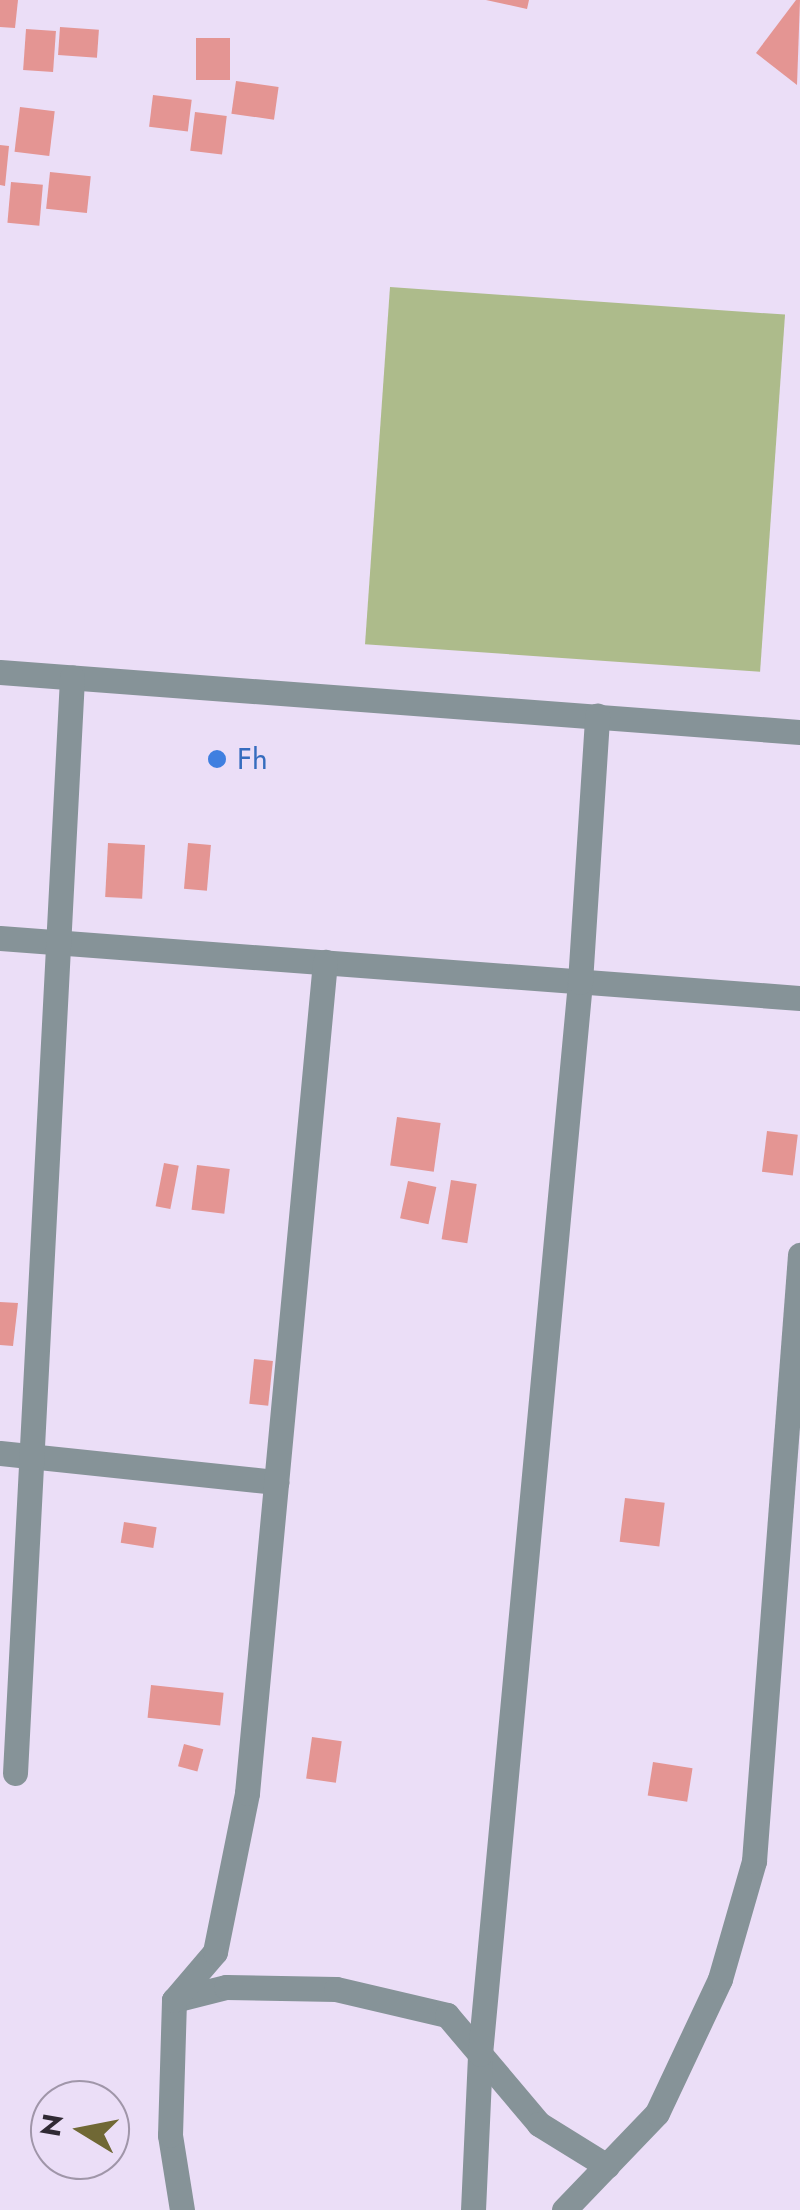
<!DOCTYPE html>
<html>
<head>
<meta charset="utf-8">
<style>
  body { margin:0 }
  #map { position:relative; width:800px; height:2210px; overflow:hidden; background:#ebdef7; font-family:Jost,sans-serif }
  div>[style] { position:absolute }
  .green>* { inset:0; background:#adbb8b; transform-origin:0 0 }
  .building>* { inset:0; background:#e49593; transform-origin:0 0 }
  .minor>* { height:25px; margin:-12.5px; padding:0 12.5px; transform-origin:12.5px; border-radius:12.5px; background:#869398 }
  .dots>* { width:28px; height:28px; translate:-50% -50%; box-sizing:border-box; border:5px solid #ebdef7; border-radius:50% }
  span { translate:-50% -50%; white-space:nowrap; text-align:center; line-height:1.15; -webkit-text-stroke:8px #ebdef7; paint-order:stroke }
  .shop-label { font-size:30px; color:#366cbe }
  .left { translate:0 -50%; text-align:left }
  .north { position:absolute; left:30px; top:2080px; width:100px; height:100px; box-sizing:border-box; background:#ebdef7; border:2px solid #a096a9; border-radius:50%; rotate:280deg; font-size:28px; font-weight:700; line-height:40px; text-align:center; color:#302a34 }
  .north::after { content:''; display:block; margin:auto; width:35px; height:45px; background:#706835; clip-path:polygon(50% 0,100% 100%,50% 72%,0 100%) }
</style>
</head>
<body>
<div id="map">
  <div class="green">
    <i style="left:390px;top:287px;width:396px;height:358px;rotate:4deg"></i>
  </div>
  <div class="building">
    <i style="clip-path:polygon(0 0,18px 0,15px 28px,0 27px)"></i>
    <i style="clip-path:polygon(486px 0,529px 0,527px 9px)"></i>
    <i style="clip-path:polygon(796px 0,800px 0,797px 85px,756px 53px)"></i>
    <i style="left:60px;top:27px;width:39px;height:28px;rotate:4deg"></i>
    <i style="left:26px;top:29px;width:30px;height:41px;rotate:4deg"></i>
    <i style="left:196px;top:38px;width:34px;height:42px"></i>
    <i style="left:236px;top:81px;width:43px;height:33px;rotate:8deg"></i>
    <i style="left:153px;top:95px;width:39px;height:32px;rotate:7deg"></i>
    <i style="left:20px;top:107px;width:35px;height:45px;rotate:7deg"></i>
    <i style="left:195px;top:112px;width:32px;height:39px;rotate:7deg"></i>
    <i style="clip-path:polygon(0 145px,9px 146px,5px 186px,0 185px)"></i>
    <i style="left:50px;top:172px;width:41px;height:37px;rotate:6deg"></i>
    <i style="left:11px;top:182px;width:32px;height:41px;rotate:5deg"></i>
    <i style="left:108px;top:843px;width:37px;height:54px;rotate:3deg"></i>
    <i style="left:188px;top:843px;width:23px;height:46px;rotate:5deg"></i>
    <i style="left:397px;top:1117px;width:44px;height:49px;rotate:8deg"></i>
    <i style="left:767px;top:1131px;width:31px;height:41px;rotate:7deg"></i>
    <i style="left:164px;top:1163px;width:15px;height:44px;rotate:11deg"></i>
    <i style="left:197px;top:1165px;width:33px;height:45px;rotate:7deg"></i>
    <i style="left:451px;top:1180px;width:26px;height:60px;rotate:9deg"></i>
    <i style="left:408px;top:1181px;width:29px;height:38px;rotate:12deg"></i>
    <i style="clip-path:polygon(0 1302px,18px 1303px,13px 1346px,0 1345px)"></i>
    <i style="left:254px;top:1359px;width:19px;height:45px;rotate:6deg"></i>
    <i style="left:625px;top:1498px;width:40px;height:44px;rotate:7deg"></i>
    <i style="left:124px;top:1522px;width:33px;height:21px;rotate:9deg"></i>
    <i style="left:151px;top:1685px;width:73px;height:33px;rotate:6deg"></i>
    <i style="left:312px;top:1737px;width:30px;height:42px;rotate:8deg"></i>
    <i style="left:184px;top:1744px;width:20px;height:23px;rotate:15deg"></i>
    <i style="left:653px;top:1762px;width:40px;height:34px;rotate:9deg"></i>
  </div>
  <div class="minor">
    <i style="left:0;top:672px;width:802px;rotate:4.29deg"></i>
    <i style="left:0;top:938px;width:802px;rotate:4.29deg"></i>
    <i style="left:0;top:1453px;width:278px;rotate:6deg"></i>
    <i style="left:15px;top:1773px;width:1097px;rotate:-87.02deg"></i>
    <i style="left:174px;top:2000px;width:54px;rotate:-14deg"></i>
    <i style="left:226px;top:1987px;width:110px;rotate:1deg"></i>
    <i style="left:336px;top:1989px;width:114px;rotate:13.2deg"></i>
    <i style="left:447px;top:2015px;width:143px;rotate:49.8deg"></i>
    <i style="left:539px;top:2124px;width:80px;rotate:31.7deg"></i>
    <i style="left:182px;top:2210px;width:76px;rotate:-99.1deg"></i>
    <i style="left:170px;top:2135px;width:135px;rotate:-88.3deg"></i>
    <i style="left:174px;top:2000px;width:63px;rotate:-49.5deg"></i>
    <i style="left:215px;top:1952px;width:162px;rotate:-78.6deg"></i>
    <i style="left:247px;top:1793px;width:835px;rotate:-84.64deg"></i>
    <i style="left:473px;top:2210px;width:156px;rotate:-87.4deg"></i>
    <i style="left:480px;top:2054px;width:1077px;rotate:-84.67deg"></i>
    <i style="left:580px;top:982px;width:267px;rotate:-86.3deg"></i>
    <i style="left:564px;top:2210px;width:134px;rotate:-46.2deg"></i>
    <i style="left:657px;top:2113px;width:148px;rotate:-64.8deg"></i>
    <i style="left:720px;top:1979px;width:123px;rotate:-73.9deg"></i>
    <i style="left:754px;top:1861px;width:608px;rotate:-85.66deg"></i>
  </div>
  <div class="dots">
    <i style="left:217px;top:759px;background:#3f7fe0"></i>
  </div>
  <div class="shop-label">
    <span class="left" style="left:237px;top:759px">Fh</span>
  </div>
  <div class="north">N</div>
</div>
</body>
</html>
